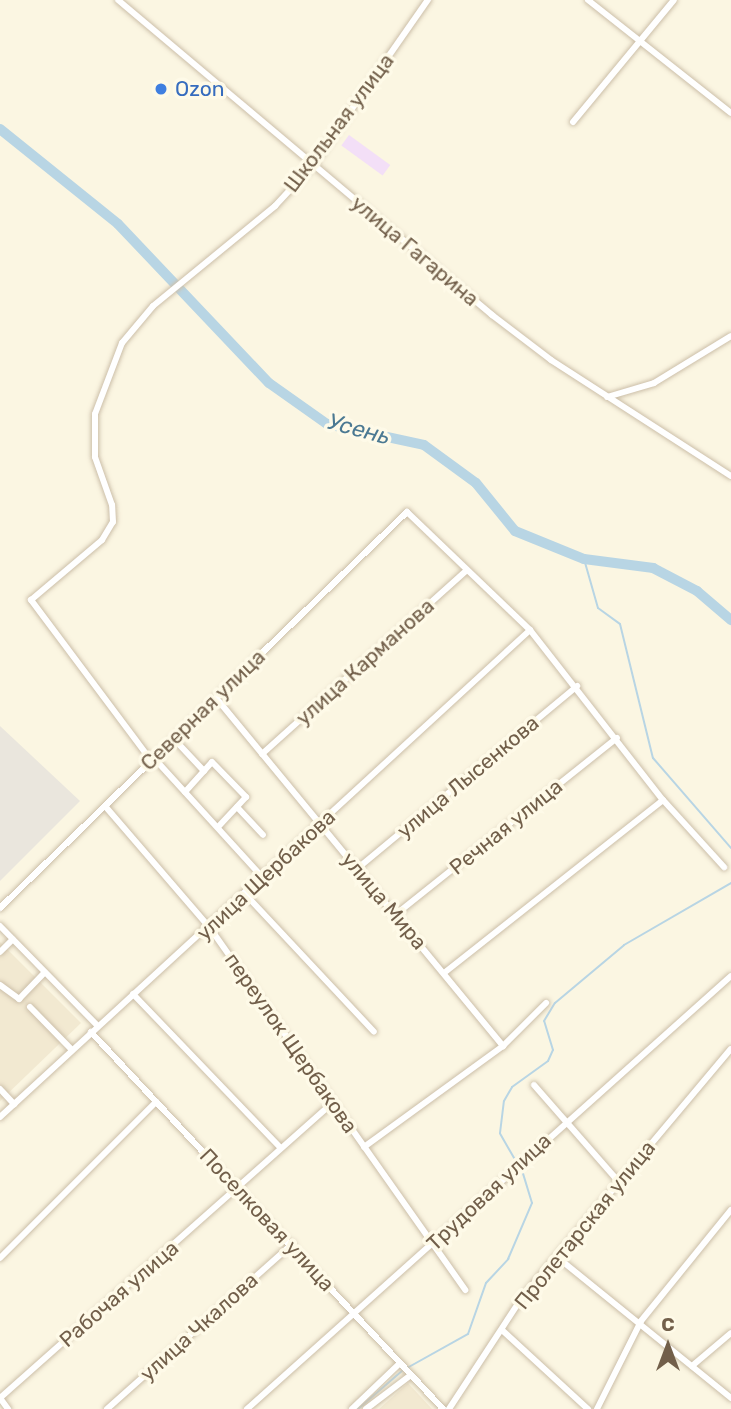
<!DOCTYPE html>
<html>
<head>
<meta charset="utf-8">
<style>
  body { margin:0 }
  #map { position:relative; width:731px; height:1409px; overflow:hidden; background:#fbf6e2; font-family:Rubik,sans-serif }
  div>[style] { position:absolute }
  .residential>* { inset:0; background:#f2e9d1 }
  .industrial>* { inset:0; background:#eae6dd }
  .education>* { inset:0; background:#f3dff7; transform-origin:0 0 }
  .stream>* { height:2px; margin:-1px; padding:0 1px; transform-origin:1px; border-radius:1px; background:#b8d5e4 }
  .river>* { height:10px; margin:-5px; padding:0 5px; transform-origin:5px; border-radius:5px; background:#b8d5e4 }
  .roads { filter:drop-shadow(0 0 2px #ccbfa9) drop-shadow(0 0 2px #ccbfa9) }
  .minor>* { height:6px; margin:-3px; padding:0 3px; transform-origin:3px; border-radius:3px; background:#fff }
  .dots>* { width:19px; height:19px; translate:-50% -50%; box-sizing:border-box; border:4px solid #fefae8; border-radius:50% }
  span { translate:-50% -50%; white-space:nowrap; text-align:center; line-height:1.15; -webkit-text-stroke:7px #fefae8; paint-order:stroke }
  .shop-label { font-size:21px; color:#366cbe }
  .left { translate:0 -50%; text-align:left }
  .street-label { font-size:21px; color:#725f4a }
  .water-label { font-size:23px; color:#4b7992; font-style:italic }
  .north { position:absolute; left:633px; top:1311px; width:70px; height:70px; -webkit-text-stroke:5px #fefae8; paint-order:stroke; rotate:0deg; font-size:19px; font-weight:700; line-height:28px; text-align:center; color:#725f4a }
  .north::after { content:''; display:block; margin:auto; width:24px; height:32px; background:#725f4a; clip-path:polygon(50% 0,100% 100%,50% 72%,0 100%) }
</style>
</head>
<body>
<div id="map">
  <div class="residential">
    <i style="clip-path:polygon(0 942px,81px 1023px,0 1101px)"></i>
    <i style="clip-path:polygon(408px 1383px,432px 1409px,379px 1409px)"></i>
  </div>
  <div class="industrial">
    <i style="clip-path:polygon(0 726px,80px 801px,0 881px)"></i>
  </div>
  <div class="education">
    <i style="left:349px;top:135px;width:51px;height:13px;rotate:36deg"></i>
  </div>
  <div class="stream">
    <i style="left:584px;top:559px;width:51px;rotate:74.1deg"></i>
    <i style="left:598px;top:608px;width:27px;rotate:36deg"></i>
    <i style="left:620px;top:624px;width:138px;rotate:76.2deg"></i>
    <i style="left:653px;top:758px;width:119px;rotate:49.1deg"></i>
    <i style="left:517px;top:1163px;width:34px;rotate:-120deg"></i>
    <i style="left:500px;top:1133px;width:32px;rotate:-83deg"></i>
    <i style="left:504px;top:1101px;width:16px;rotate:-60deg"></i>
    <i style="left:512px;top:1087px;width:44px;rotate:-35.8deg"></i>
    <i style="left:548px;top:1061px;width:12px;rotate:-66deg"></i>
    <i style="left:553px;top:1050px;width:30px;rotate:-107deg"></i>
    <i style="left:544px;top:1021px;width:21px;rotate:-59deg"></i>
    <i style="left:555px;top:1003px;width:90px;rotate:-40deg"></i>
    <i style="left:624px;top:945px;width:124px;rotate:-30.1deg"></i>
    <i style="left:407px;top:1368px;width:70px;rotate:-29.1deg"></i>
    <i style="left:468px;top:1334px;width:54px;rotate:-70.6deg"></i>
    <i style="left:486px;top:1283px;width:33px;rotate:-47deg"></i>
    <i style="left:508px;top:1259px;width:61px;rotate:-66.8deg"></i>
    <i style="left:532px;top:1203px;width:38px;rotate:-107deg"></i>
    <i style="left:358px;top:1409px;width:58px;rotate:-40.8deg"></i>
  </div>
  <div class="river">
    <i style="left:0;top:129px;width:151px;rotate:38.8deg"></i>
    <i style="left:118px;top:224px;width:219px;rotate:46.5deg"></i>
    <i style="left:269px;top:383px;width:71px;rotate:35.3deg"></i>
    <i style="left:327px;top:424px;width:99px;rotate:12.2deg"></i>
    <i style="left:424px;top:445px;width:64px;rotate:36.2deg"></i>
    <i style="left:476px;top:483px;width:62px;rotate:50.9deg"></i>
    <i style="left:515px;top:531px;width:74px;rotate:22.1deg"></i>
    <i style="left:584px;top:559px;width:70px;rotate:7.4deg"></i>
    <i style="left:653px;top:568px;width:50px;rotate:27.6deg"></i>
    <i style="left:697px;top:591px;width:45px;rotate:40.5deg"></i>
  </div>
  <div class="roads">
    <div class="minor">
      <i style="left:118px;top:0;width:489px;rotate:40.1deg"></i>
      <i style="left:492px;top:315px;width:74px;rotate:37.3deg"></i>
      <i style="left:551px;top:360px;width:214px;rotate:32.8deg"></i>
      <i style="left:588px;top:0;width:182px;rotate:38.3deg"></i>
      <i style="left:573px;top:122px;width:158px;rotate:-50.4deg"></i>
      <i style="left:607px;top:397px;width:49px;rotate:-16.6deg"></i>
      <i style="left:654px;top:383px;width:90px;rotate:-31.4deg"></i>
      <i style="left:217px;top:699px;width:450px;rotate:50.5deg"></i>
      <i style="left:174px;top:739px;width:44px;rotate:46.8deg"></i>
      <i style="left:262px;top:754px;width:275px;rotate:-41.9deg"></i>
      <i style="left:153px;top:757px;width:164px;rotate:47.7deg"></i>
      <i style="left:150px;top:759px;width:199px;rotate:-126.8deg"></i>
      <i style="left:31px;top:600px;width:93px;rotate:-40.2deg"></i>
      <i style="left:102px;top:540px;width:21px;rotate:-59deg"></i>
      <i style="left:113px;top:522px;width:17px;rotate:-93deg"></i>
      <i style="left:112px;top:505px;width:51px;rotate:-109.5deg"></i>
      <i style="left:95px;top:457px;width:43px;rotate:-90deg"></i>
      <i style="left:95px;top:414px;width:76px;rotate:-69.2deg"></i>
      <i style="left:122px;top:343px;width:48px;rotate:-50deg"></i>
      <i style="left:153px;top:306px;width:158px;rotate:-39.3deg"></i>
      <i style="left:275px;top:206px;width:54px;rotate:-47.2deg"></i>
      <i style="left:312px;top:166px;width:203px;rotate:-55.1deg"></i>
      <i style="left:185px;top:792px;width:40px;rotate:-48deg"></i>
      <i style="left:212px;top:762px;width:49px;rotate:45.8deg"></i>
      <i style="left:246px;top:797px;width:40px;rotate:133deg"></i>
      <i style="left:105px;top:806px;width:161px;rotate:49.3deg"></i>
      <i style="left:210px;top:928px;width:443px;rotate:54.8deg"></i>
      <i style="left:237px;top:807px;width:38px;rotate:47deg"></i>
      <i style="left:358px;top:868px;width:285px;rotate:-39.7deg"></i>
      <i style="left:246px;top:895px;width:187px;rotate:46.9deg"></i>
      <i style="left:0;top:908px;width:568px;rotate:-44.22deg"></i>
      <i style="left:407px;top:512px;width:170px;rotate:43.8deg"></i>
      <i style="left:530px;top:630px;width:216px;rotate:52deg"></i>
      <i style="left:663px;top:800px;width:91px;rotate:47.7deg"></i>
      <i style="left:395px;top:915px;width:284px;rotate:-38.6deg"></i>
      <i style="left:0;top:926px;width:140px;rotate:45.6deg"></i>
      <i style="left:0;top:952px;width:18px;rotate:-45deg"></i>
      <i style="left:444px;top:973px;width:279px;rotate:-38.3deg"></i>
      <i style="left:0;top:985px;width:24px;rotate:36deg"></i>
      <i style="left:19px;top:999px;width:37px;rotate:-46deg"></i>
      <i style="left:133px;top:994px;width:211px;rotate:46.2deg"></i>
      <i style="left:30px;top:1007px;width:60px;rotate:45.7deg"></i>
      <i style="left:91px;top:1032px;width:516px;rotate:46.96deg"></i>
      <i style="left:534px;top:1085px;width:129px;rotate:48.8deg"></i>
      <i style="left:0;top:1089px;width:21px;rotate:47deg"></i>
      <i style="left:0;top:1117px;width:720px;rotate:-42.58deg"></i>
      <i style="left:364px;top:1147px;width:172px;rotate:-36deg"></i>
      <i style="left:503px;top:1046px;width:61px;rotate:-45deg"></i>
      <i style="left:557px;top:1257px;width:224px;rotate:39deg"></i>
      <i style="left:0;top:1258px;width:221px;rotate:-45deg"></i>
      <i style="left:502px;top:1330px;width:117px;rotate:42.6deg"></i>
      <i style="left:692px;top:1366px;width:51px;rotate:-40.2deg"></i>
      <i style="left:0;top:1398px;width:444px;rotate:-41.6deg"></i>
      <i style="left:0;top:1398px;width:14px;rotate:54deg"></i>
      <i style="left:107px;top:1409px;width:248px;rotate:-41.7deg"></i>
      <i style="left:247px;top:1409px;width:649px;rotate:-41.82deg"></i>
      <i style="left:352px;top:1409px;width:66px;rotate:-43.8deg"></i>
      <i style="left:366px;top:1409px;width:56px;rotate:-37.1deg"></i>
      <i style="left:449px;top:1409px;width:131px;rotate:-56.8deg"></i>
      <i style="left:521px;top:1299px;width:326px;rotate:-50deg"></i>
      <i style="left:597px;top:1409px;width:98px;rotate:-63.4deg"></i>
      <i style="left:641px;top:1321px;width:143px;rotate:-51deg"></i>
    </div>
  </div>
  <div class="dots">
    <i style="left:161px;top:89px;background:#3f7fe0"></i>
  </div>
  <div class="shop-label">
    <span class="left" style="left:175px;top:89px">Ozon</span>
  </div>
  <div class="street-label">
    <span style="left:339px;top:123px;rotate:-53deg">Школьная улица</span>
    <span style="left:415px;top:251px;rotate:40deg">улица Гагарина</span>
    <span style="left:365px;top:662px;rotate:-42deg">улица Карманова</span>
    <span style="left:203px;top:710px;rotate:-44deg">Северная улица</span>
    <span style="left:468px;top:777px;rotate:-40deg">улица Лысенкова</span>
    <span style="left:506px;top:827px;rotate:-39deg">Речная улица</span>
    <span style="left:266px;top:875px;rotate:-43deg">улица Щербакова</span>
    <span style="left:384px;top:901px;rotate:50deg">улица Мира</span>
    <span style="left:291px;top:1043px;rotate:55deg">переулок Щербакова</span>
    <span style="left:489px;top:1192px;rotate:-43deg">Трудовая улица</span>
    <span style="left:267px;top:1220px;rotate:47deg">Поселковая улица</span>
    <span style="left:585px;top:1225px;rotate:-51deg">Пролетарская улица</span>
    <span style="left:119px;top:1294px;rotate:-41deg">Рабочая улица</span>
    <span style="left:199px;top:1327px;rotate:-42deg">улица Чкалова</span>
  </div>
  <div class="water-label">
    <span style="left:359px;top:429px;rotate:15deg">Усень</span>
  </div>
  <div class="north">С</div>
</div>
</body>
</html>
